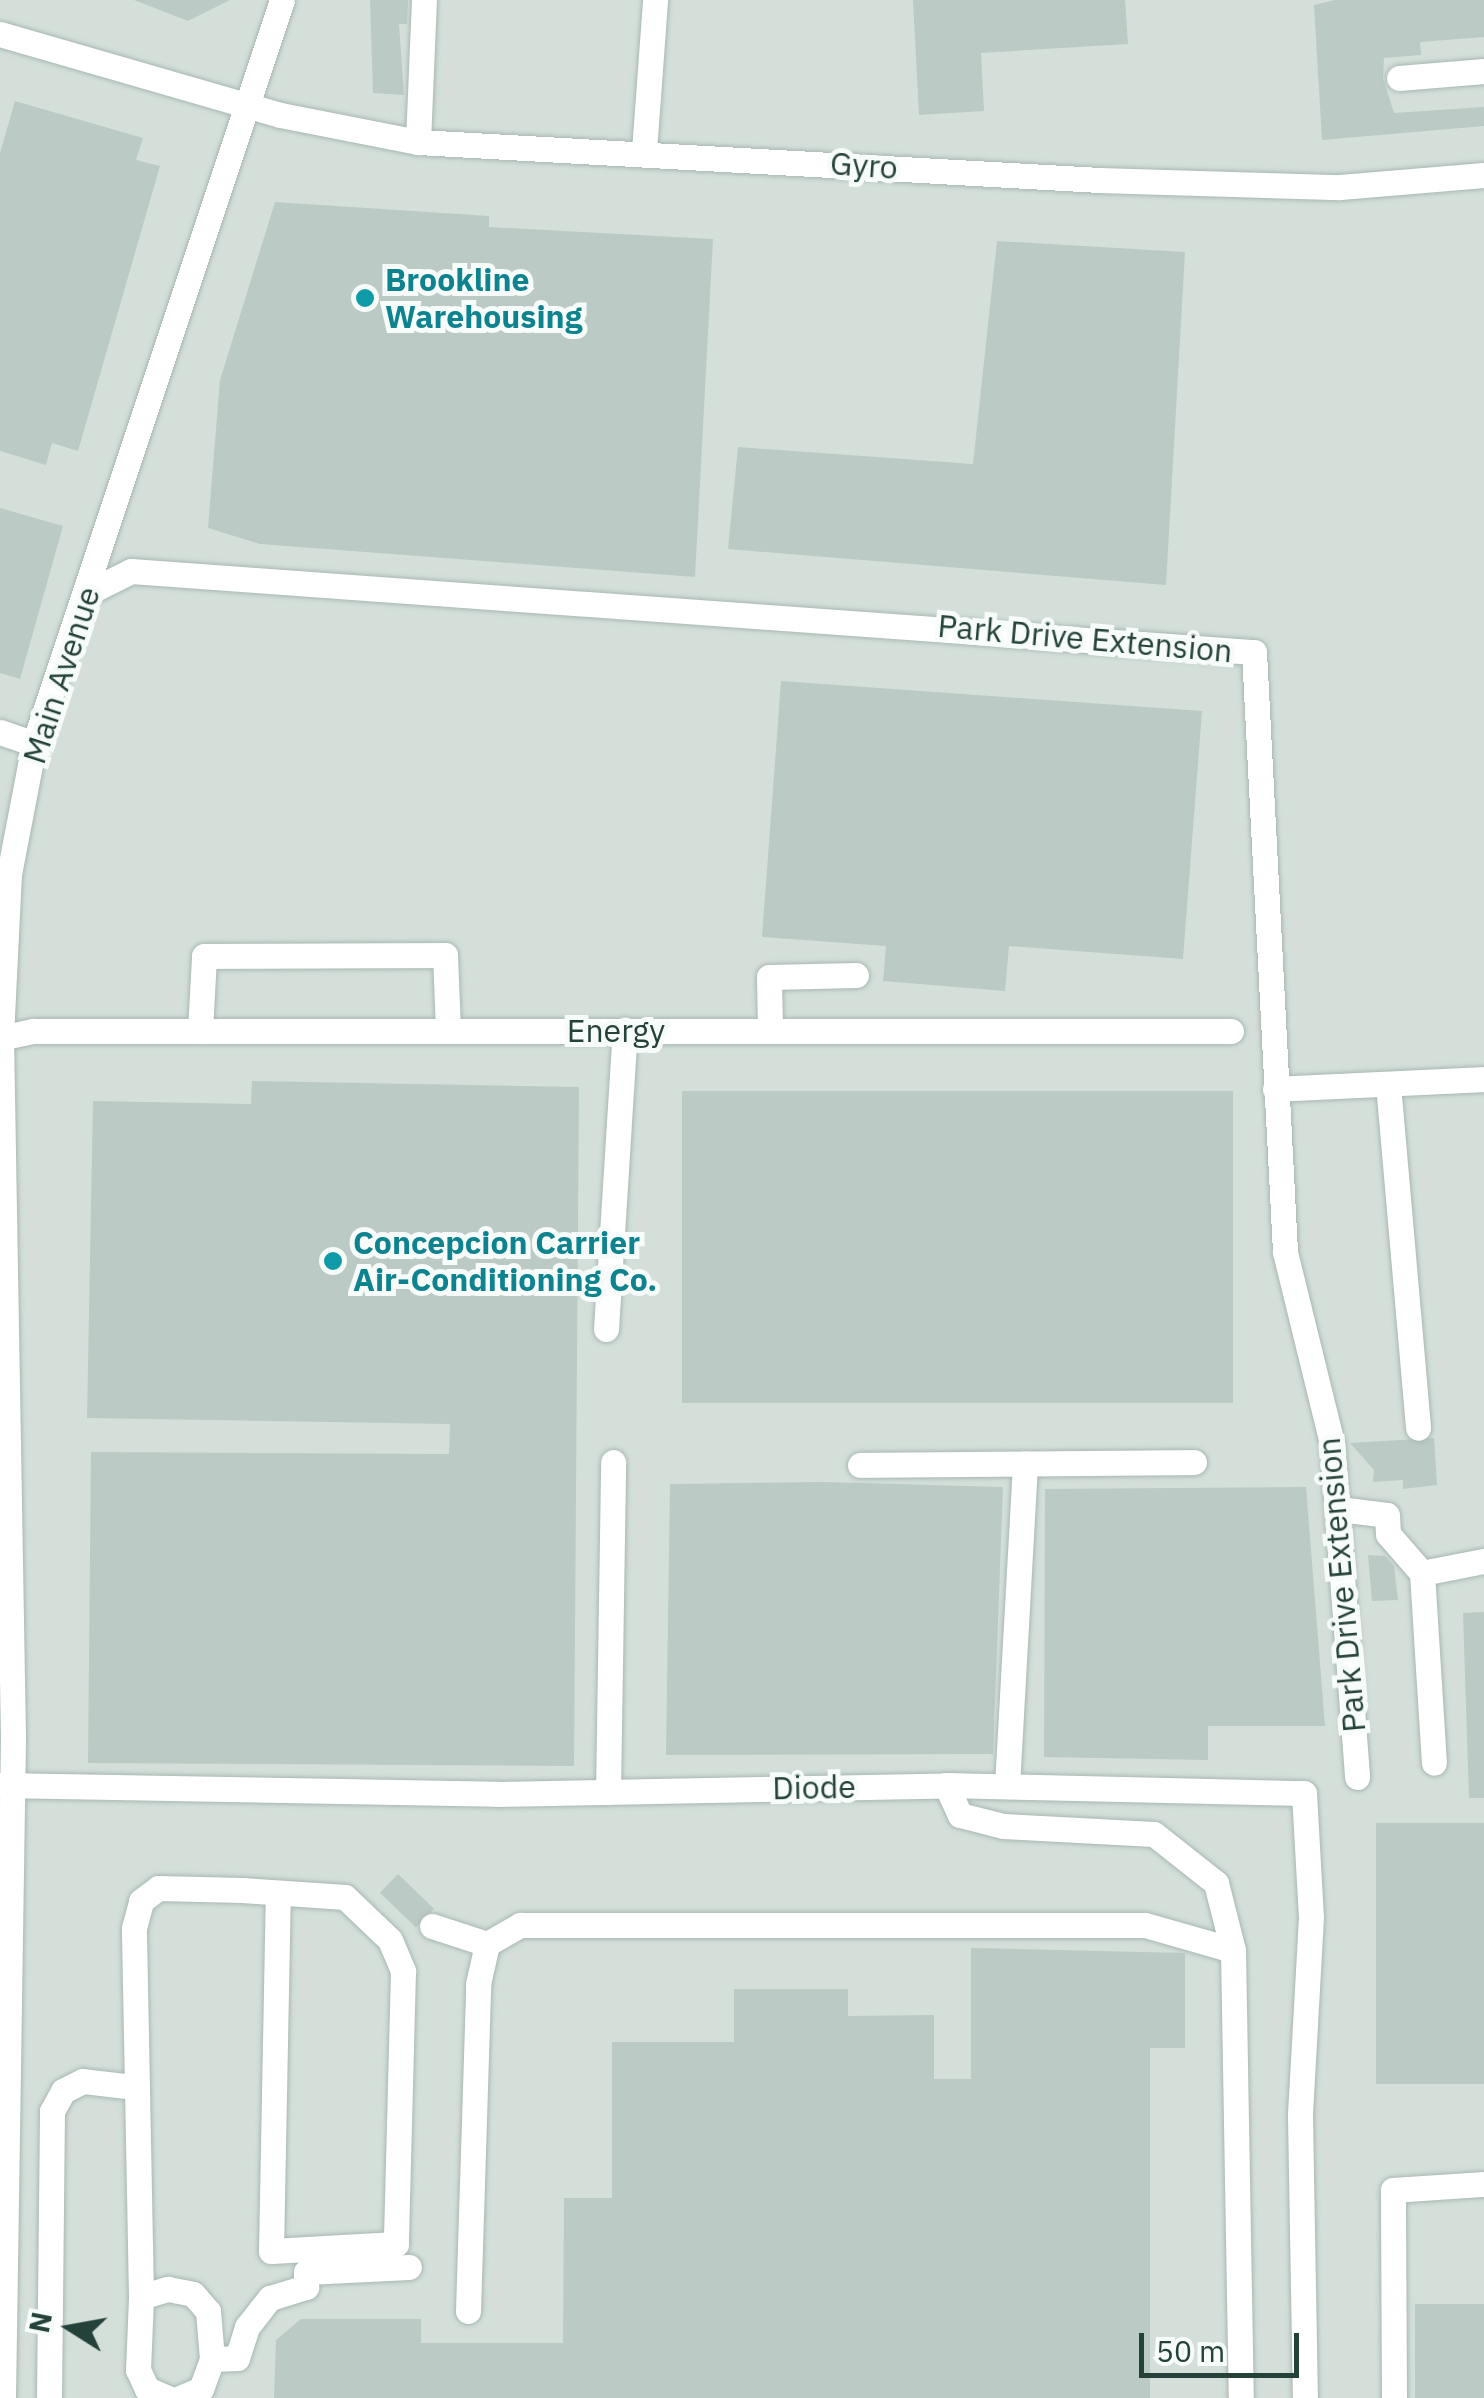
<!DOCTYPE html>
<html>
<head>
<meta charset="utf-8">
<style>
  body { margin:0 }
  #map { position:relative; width:1484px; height:2398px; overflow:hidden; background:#e6efeb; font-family:"IBM Plex Sans",sans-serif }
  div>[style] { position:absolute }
  .built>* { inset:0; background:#d4dfda; transform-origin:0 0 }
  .building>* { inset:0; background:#bbcac4; transform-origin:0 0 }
  .roads { filter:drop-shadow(0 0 2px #a8b8b2) drop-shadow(0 0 2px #a8b8b2) }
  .minor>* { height:25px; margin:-12.5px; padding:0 12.5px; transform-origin:12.5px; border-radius:12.5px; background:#fff }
  .dots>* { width:28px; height:28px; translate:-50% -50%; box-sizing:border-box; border:5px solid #f7fbf9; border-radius:50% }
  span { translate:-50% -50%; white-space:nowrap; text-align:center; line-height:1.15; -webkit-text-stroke:10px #f7fbf9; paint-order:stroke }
  .street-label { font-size:32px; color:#24423a }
  .culture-label { font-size:32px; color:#0d838f; font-weight:700 }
  .left { translate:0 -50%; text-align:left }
  .north { position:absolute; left:20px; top:2278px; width:100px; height:100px; -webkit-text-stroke:8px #f7fbf9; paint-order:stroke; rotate:281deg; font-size:28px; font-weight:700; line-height:40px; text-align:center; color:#24423a }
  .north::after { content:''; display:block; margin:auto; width:35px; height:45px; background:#24423a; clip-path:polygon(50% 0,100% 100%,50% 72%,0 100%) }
  .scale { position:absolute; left:1139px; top:2333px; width:160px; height:45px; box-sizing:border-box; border:5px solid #24423a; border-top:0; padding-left:12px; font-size:30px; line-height:35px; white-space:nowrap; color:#24423a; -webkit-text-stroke:8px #f7fbf9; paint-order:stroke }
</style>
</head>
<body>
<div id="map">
  <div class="built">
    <i style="left:0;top:0;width:1484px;height:2398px"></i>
  </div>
  <div class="building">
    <i style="clip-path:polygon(134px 0,230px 0,188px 21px)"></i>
    <i style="clip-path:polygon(370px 0,408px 0,407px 24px,399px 24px,404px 95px,373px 93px)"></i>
    <i style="clip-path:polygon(913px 0,1125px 0,1128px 44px,981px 53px,984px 111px,919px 115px)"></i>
    <i style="clip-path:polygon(1335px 0,1484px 0,1484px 37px,1420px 42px,1421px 55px,1384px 58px,1383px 78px,1394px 113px,1484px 107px,1484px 126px,1322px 140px,1314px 5px)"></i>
    <i style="clip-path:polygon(15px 101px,143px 138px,136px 160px,160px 166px,78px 451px,52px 443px,46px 465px,0 451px,0 153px)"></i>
    <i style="clip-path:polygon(275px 202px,489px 216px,489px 227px,713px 239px,695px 577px,260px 544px,208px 528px,220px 380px)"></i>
    <i style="clip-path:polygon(997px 241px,1185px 252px,1166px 585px,728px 549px,738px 447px,973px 464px)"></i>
    <i style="clip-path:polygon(0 508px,63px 526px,20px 679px,0 673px)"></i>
    <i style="clip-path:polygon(781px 681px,1202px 711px,1183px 959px,1009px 946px,1005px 991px,883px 981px,886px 946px,762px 937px)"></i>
    <i style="clip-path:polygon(252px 1081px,579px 1087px,574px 1766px,88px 1763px,91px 1452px,449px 1454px,450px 1424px,87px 1418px,93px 1101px,251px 1104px)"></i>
    <i style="left:1233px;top:1091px;width:312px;height:551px;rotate:90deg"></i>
    <i style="clip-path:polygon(1434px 1438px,1437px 1485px,1403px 1489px,1403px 1480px,1373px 1482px,1374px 1470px,1350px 1443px)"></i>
    <i style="clip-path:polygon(823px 1482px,1003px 1487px,993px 1754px,666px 1755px,670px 1484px)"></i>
    <i style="clip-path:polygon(1306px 1487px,1325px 1726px,1208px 1726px,1208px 1760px,1044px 1757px,1045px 1489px)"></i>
    <i style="clip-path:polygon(1368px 1555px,1385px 1556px,1394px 1566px,1398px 1600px,1372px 1601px)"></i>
    <i style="clip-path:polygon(1484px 1612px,1484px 1798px,1469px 1798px,1463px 1613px)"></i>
    <i style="left:1484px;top:1823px;width:261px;height:108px;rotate:90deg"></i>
    <i style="left:398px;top:1874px;width:50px;height:26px;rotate:44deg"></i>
    <i style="clip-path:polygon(971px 1948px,1185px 1953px,1185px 2048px,1150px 2048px,1150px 2398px,274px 2398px,276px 2340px,301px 2319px,421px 2319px,421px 2343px,563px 2343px,564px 2198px,612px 2198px,612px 2042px,734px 2042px,734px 1989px,848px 1989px,848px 2016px,934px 2015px,934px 2079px,971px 2079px)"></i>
    <i style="left:1484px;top:2304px;width:94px;height:69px;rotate:90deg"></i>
  </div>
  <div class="roads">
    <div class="minor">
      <i style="left:0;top:34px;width:291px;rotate:16.1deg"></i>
      <i style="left:280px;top:115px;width:141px;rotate:11.1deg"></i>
      <i style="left:418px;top:142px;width:682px;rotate:3.19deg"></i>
      <i style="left:1099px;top:180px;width:241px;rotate:1.7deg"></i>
      <i style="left:1340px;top:187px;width:144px;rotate:-4.8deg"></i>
      <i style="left:1399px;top:78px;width:85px;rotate:-4.7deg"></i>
      <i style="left:418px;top:142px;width:142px;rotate:-87.6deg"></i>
      <i style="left:644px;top:151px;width:151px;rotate:-85.8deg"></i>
      <i style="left:89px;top:592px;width:47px;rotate:-26.6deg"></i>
      <i style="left:131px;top:571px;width:1126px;rotate:4.13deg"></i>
      <i style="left:1254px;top:652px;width:601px;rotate:87.04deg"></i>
      <i style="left:1285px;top:1252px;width:197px;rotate:76.2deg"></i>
      <i style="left:1332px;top:1443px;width:335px;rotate:85.7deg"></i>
      <i style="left:0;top:732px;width:36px;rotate:19deg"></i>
      <i style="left:770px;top:1029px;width:52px;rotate:-91.1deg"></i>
      <i style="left:769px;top:977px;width:87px;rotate:-1.3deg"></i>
      <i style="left:200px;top:1031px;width:75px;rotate:-86.9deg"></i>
      <i style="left:204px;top:956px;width:241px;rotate:-0.2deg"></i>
      <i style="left:445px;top:955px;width:75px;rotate:87.7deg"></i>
      <i style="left:0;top:1038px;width:34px;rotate:-12deg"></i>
      <i style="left:33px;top:1031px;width:1198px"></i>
      <i style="left:1388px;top:1084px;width:345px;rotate:85deg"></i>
      <i style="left:1275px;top:1089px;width:209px;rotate:-2.7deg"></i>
      <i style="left:606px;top:1329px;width:300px;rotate:-86.4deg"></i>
      <i style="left:860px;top:1465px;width:334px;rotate:-0.5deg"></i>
      <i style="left:1339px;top:1509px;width:48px;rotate:7.1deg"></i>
      <i style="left:1387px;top:1515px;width:19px;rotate:87deg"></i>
      <i style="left:1388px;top:1534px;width:52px;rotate:48.9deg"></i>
      <i style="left:1422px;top:1573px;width:190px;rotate:86.4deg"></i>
      <i style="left:1422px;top:1573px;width:63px;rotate:-11deg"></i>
      <i style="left:0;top:1785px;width:497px;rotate:1deg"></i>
      <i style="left:497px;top:1794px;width:449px;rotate:-1.1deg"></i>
      <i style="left:946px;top:1785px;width:358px;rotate:1.3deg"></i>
      <i style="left:1304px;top:1793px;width:124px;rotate:86.8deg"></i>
      <i style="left:1311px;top:1917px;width:199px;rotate:93.2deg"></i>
      <i style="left:1300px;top:2116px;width:282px;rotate:89deg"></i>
      <i style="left:946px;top:1785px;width:33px;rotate:65deg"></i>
      <i style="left:960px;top:1815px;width:44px;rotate:14.3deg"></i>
      <i style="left:1003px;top:1826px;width:151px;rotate:3deg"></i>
      <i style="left:1154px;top:1834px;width:79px;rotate:38.3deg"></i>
      <i style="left:1216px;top:1883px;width:69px;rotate:75.8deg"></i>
      <i style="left:1233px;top:1950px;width:448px;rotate:89deg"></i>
      <i style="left:1007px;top:1786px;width:323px;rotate:-86.8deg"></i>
      <i style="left:608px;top:1792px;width:330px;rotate:-89.1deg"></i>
      <i style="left:432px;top:1926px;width:58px;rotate:18.1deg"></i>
      <i style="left:141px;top:2297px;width:369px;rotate:-91.1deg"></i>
      <i style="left:134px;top:1928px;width:28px;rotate:-75deg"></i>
      <i style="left:141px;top:1901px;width:21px;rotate:-37deg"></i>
      <i style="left:158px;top:1888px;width:84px;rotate:1.4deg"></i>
      <i style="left:242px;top:1890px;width:103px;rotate:3.9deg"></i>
      <i style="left:345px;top:1897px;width:62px;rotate:43.7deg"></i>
      <i style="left:390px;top:1940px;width:34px;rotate:67deg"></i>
      <i style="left:403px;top:1971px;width:273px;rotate:91.5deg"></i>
      <i style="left:396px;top:2244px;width:125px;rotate:176.8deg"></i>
      <i style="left:271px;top:2251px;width:358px;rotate:-88.9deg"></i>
      <i style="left:468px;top:2311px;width:327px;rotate:-88.2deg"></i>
      <i style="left:478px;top:1984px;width:41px;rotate:-77.3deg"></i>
      <i style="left:487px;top:1944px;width:38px;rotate:-30deg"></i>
      <i style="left:520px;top:1925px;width:625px"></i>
      <i style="left:1145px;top:1925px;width:91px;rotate:15.9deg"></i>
      <i style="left:212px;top:2359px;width:25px;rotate:-2deg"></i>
      <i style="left:237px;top:2358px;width:33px;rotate:-72deg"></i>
      <i style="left:247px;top:2327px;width:37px;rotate:-52deg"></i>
      <i style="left:270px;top:2298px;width:38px;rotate:-17deg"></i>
      <i style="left:306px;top:2287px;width:15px;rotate:-90deg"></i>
      <i style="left:306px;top:2272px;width:103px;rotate:-2.8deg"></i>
      <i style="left:3px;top:2398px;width:661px;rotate:-89.13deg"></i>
      <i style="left:13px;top:1737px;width:700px;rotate:-90.98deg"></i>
      <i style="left:1px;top:1037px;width:163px;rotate:-87.2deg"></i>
      <i style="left:9px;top:874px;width:132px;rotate:-79.1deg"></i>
      <i style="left:34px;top:744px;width:784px;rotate:-71.57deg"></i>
      <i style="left:49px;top:2398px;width:287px;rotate:-89.4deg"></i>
      <i style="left:52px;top:2111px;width:23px;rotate:-61deg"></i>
      <i style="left:63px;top:2091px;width:22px;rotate:-27deg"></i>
      <i style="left:83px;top:2081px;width:51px;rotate:6.7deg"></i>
      <i style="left:168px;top:2398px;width:23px;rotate:-157deg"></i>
      <i style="left:147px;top:2389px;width:21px;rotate:-115deg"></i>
      <i style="left:138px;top:2370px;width:73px;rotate:-87.6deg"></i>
      <i style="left:141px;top:2297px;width:28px;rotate:-17deg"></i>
      <i style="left:168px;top:2289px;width:25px;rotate:11deg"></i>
      <i style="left:193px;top:2294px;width:23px;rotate:49deg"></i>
      <i style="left:208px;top:2311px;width:48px;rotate:85.2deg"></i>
      <i style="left:212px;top:2359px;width:32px;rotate:110deg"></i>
      <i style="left:201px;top:2389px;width:23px;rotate:157deg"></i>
      <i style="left:1394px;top:2398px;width:208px;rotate:-90.3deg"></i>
      <i style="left:1393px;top:2190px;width:91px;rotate:-3.8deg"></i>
    </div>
  </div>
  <div class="dots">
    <i style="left:365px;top:298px;background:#0f9aa8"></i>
    <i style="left:333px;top:1261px;background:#0f9aa8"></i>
  </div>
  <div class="street-label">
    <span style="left:864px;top:165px;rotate:4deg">Gyro</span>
    <span style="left:1085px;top:638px;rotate:5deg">Park Drive Extension</span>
    <span style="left:61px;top:675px;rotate:-72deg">Main Avenue</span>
    <span style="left:616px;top:1030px">Energy</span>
    <span style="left:1341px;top:1585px;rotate:-95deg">Park Drive Extension</span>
    <span style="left:814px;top:1787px;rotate:-1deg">Diode</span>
  </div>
  <div class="culture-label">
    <span class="left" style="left:385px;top:298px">Brookline<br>Warehousing</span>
    <span class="left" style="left:353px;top:1261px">Concepcion Carrier<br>Air-Conditioning Co.</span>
  </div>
  <div class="north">N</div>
  <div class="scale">50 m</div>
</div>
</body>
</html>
